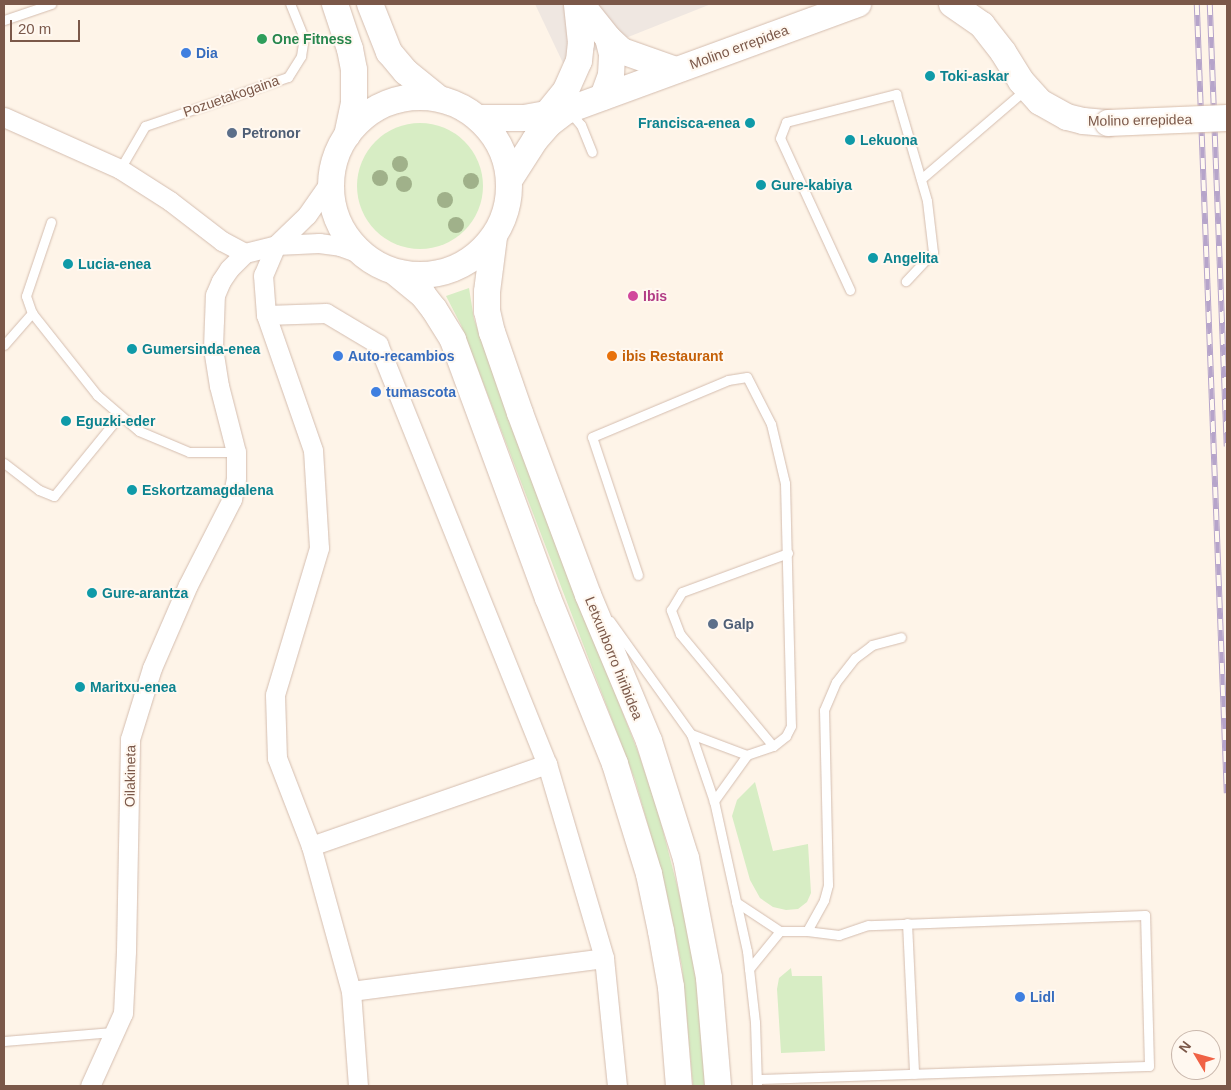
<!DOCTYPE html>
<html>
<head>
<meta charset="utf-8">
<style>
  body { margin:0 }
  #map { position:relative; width:1231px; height:1090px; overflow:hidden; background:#fef4e8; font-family:Helvetica,sans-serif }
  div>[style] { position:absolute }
  .industrial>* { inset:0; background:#efe7e1 }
  .green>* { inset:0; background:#d7edc4 }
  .round { border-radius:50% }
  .roads { filter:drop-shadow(0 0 1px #d4bdaf) drop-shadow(0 0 1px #d4bdaf) }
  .lane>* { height:9px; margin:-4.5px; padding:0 4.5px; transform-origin:4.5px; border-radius:4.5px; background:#fff }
  .street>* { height:19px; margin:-9.5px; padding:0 9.5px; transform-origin:9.5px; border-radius:9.5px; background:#fff }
  .secondary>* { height:26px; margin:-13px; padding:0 13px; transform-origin:13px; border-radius:13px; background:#fff }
  .secondary>.ring { margin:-13px; padding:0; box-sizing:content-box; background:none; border:26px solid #fff; border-radius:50% }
  .rail>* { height:5.5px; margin-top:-2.75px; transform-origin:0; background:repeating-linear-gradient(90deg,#fff8f0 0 11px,#b6a4ca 0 22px); box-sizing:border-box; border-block:1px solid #b6a4ca }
  .bridges { filter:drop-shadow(0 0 1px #d7bdab) drop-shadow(0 0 1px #d7bdab) }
  .secondary-bridge>* { height:26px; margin:-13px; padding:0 13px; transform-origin:13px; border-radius:13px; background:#fff }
  .trees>* { width:16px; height:16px; margin:-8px; border-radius:50%; background:#a0b18a }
  .dots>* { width:14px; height:14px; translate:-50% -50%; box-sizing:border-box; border:2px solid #fff8f0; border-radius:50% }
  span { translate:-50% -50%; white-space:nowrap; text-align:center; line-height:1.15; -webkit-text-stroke:4px #fff8f0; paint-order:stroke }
  .leisure-label { font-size:14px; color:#27864d; font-weight:700 }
  .left { translate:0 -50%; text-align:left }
  .street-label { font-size:14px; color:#7b5849 }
  .shop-label { font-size:14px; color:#366cbe; font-weight:700 }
  .culture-label { font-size:14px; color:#0d838f; font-weight:700 }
  .right { translate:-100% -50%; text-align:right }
  .service-label { font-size:14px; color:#4e5e75; font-weight:700 }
  .hotel-label { font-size:14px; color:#b23c85; font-weight:700 }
  .food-label { font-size:14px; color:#c56008; font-weight:700 }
  .frame { position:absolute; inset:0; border:5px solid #7b5849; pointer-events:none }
  .north { position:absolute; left:1171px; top:1030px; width:50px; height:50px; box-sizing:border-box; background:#fff8f0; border:1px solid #cab8ad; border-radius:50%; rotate:307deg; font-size:14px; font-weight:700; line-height:20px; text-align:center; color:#7b5849 }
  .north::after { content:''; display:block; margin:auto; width:18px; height:22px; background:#f06245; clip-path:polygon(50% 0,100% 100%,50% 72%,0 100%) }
  .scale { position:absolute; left:10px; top:20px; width:70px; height:22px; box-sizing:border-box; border:2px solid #7b5849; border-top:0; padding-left:6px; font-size:15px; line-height:18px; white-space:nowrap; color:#7b5849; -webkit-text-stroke:4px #fff8f0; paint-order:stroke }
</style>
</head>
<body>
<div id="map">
  <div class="industrial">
    <i style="clip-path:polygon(535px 4px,711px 4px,563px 63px)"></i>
  </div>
  <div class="green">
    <i class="round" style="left:357px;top:123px;width:126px;height:126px"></i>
    <i style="clip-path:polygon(469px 288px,474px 319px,514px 434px,640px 757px,659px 815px,689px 932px,697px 987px,705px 1086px,693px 1086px,682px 967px,664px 881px,635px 780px,461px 325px,446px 296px)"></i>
    <i style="clip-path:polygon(755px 782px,773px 851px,808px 844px,811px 893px,807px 902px,798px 909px,786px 910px,773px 907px,760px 898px,750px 880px,732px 816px,737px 800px)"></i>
    <i style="clip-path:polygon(791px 968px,792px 976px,822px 976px,825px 1051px,781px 1053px,777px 989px,779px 978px)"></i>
  </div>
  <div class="roads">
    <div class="lane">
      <i style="left:4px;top:20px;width:50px;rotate:-18.8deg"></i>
      <i style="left:570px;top:112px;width:17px;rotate:50deg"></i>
      <i style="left:581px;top:125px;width:29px;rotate:68deg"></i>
      <i style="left:120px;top:169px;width:50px;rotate:-59.8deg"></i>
      <i style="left:145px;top:126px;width:151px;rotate:-18.9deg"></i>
      <i style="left:288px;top:77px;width:25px;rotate:-58deg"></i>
      <i style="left:301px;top:56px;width:18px;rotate:-81deg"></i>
      <i style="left:304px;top:38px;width:37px;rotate:-112deg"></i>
      <i style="left:921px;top:179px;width:137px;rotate:-40.6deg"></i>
      <i style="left:51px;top:222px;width:78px;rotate:108.7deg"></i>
      <i style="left:26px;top:296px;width:18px;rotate:71deg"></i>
      <i style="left:32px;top:313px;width:105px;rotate:51.6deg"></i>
      <i style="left:97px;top:395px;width:55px;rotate:40.6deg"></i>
      <i style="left:139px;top:431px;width:54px;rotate:22.8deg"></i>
      <i style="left:189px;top:452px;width:47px"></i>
      <i style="left:850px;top:290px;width:167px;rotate:-114.7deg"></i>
      <i style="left:780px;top:138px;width:17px;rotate:-69deg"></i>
      <i style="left:786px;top:122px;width:114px;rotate:-14.3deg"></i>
      <i style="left:896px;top:94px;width:111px;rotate:73.8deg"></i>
      <i style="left:927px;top:201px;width:51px;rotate:83.3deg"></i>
      <i style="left:933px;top:252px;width:40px;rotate:133deg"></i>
      <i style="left:4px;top:345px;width:43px;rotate:-48.8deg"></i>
      <i style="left:4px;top:463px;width:44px;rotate:37.6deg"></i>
      <i style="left:39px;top:490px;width:16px;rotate:22deg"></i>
      <i style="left:54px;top:496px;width:104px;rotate:-50.8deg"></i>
      <i style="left:638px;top:575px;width:145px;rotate:-108.4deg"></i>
      <i style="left:592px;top:437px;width:147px;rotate:-22.7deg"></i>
      <i style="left:728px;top:380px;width:19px;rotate:-9deg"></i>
      <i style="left:747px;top:377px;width:53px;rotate:62.9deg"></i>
      <i style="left:771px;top:424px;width:61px;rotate:76.7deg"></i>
      <i style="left:785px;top:483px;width:243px;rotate:88.6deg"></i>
      <i style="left:791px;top:726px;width:11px;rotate:117deg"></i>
      <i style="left:786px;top:736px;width:16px;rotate:142deg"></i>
      <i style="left:773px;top:746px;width:28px;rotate:161deg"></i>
      <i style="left:747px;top:755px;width:57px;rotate:125.7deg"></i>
      <i style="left:610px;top:621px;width:139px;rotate:54.4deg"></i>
      <i style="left:691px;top:734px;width:71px;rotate:71.1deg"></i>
      <i style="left:714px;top:801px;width:154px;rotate:77.6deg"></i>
      <i style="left:747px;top:951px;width:71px;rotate:83.6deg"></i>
      <i style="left:755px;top:1022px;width:64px;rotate:88.2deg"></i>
      <i style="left:691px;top:734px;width:60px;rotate:20.6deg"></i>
      <i style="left:773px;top:746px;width:146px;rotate:-129.7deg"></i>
      <i style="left:680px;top:634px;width:26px;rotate:-111deg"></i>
      <i style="left:671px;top:610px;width:21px;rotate:-59deg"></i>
      <i style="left:682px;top:592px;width:113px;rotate:-20.2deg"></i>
      <i style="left:736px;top:902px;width:53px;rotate:33.4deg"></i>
      <i style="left:780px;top:931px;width:27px"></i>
      <i style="left:807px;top:931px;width:35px;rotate:-61deg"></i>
      <i style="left:824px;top:900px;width:16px;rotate:-75deg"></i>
      <i style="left:828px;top:885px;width:175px;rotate:-91.3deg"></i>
      <i style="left:824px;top:710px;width:30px;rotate:-67deg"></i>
      <i style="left:836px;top:682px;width:31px;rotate:-52deg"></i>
      <i style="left:855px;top:658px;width:21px;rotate:-37deg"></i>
      <i style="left:872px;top:645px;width:30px;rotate:-15deg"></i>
      <i style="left:907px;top:923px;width:151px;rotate:87.3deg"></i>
      <i style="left:749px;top:969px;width:49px;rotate:-50.8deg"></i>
      <i style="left:4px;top:1041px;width:109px;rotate:-4.7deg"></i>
      <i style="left:757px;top:1079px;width:392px;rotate:-1.9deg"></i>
      <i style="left:1149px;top:1066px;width:151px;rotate:-91.5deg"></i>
      <i style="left:1145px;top:915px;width:277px;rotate:177.9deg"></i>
      <i style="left:868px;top:925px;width:31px;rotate:161deg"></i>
      <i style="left:839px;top:935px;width:32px;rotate:-173deg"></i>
    </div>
    <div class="street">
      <i style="left:4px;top:117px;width:127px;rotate:24.1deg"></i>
      <i style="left:120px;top:169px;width:59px;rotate:32.6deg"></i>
      <i style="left:170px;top:201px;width:66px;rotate:37.6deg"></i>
      <i style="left:222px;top:241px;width:26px;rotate:28deg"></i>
      <i style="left:245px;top:253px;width:32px;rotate:-14deg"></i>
      <i style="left:276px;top:245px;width:43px;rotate:-2.7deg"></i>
      <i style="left:319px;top:243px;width:21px;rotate:8deg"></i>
      <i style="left:340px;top:246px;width:20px;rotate:20deg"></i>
      <i style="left:330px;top:182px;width:40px;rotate:124.9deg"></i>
      <i style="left:307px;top:215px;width:43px;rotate:135.9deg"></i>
      <i style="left:276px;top:245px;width:33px;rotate:113deg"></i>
      <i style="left:263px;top:275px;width:40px;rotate:85.7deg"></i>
      <i style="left:266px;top:315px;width:143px;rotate:70.8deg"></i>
      <i style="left:313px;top:450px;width:98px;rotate:86.5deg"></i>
      <i style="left:319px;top:548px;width:153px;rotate:106.7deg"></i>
      <i style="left:275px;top:695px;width:63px;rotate:88.2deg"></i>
      <i style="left:277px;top:758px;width:94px;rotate:68.9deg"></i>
      <i style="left:311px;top:846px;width:150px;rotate:74.6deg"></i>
      <i style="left:351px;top:991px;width:95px;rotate:85.8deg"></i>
      <i style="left:266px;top:315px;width:60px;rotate:-1.9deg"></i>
      <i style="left:326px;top:313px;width:61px;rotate:30.8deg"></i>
      <i style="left:378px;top:344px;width:453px;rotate:68.1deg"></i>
      <i style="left:547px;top:764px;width:202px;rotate:73.6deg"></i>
      <i style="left:604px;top:958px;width:129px;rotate:84.2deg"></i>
      <i style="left:311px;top:846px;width:250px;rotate:-19.2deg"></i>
      <i style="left:351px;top:991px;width:255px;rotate:-7.4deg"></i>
      <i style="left:90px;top:1086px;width:80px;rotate:-65.7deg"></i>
      <i style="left:123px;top:1013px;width:62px;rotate:-87.2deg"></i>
      <i style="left:126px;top:951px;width:212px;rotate:-88.9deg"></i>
      <i style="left:130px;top:739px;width:74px;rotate:-72.8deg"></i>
      <i style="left:152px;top:668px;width:90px;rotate:-66.6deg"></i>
      <i style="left:188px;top:585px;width:97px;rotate:-62.9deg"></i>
      <i style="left:232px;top:499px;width:20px;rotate:-79deg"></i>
      <i style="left:236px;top:479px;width:27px;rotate:-90deg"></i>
      <i style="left:236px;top:452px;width:68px;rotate:-104.4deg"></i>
      <i style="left:219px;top:386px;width:38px;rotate:-99deg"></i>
      <i style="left:213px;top:348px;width:27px;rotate:-88deg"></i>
      <i style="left:214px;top:321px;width:26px;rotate:-88deg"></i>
      <i style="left:215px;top:295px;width:15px;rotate:-67deg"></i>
      <i style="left:221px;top:281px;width:14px;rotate:-56deg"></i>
      <i style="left:229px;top:269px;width:23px;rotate:-45deg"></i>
    </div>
    <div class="secondary">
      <i style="left:335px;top:4px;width:47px;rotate:71.6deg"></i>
      <i style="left:350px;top:49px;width:21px;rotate:79deg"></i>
      <i style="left:354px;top:70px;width:33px;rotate:90deg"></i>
      <i style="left:354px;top:103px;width:33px;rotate:102deg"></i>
      <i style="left:370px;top:4px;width:52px;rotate:68.4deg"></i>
      <i style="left:389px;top:52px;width:26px;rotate:50deg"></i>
      <i style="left:406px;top:72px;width:41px;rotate:39.1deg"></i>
      <i style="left:581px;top:4px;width:43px;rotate:51.5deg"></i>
      <i style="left:608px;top:38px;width:19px;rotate:43deg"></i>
      <i style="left:622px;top:51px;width:57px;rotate:19.4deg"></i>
      <i style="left:952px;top:4px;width:37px;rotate:35deg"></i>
      <i style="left:982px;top:25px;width:34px;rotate:52deg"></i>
      <i style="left:1003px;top:52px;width:34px;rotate:58deg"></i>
      <i style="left:1021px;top:81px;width:28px;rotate:48deg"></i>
      <i style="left:1040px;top:102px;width:31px;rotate:29deg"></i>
      <i style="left:1067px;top:117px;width:16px;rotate:14deg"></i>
      <i style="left:1083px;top:121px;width:25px;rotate:5deg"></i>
      <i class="ring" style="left:331px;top:97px;width:152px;height:152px"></i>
      <i style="left:603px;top:97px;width:23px;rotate:-70deg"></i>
      <i style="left:611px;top:75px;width:21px;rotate:-87deg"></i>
      <i style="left:612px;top:54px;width:16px;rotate:-104deg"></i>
      <i style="left:546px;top:115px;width:32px;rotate:-51deg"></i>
      <i style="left:566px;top:90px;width:32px;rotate:-66deg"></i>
      <i style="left:579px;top:61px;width:18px;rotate:-84deg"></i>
      <i style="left:581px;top:43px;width:39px;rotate:-96deg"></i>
      <i style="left:478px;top:118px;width:46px"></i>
      <i style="left:524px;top:118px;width:45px;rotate:-10.3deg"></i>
      <i style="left:568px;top:110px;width:309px;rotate:-20.1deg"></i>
      <i style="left:510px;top:179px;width:46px;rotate:-57.3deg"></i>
      <i style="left:535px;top:140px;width:23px;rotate:-49deg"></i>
      <i style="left:550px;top:123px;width:20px;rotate:-37deg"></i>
      <i style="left:494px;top:237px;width:55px;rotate:97.3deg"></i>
      <i style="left:487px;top:292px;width:19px;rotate:90deg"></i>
      <i style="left:487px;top:311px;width:22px;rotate:77deg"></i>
      <i style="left:492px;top:332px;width:86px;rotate:70.9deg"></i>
      <i style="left:520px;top:413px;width:194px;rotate:69.5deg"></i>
      <i style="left:588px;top:595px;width:158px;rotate:67.3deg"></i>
      <i style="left:649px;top:741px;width:123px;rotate:72.5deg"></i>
      <i style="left:686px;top:858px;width:122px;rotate:79.1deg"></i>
      <i style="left:709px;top:978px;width:108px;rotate:85.2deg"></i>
      <i style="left:396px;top:273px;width:35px;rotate:39deg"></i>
      <i style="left:423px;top:295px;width:18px;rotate:52deg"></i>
      <i style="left:434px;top:309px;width:36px;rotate:58deg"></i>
      <i style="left:453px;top:340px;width:275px;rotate:69.8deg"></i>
      <i style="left:548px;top:598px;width:179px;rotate:68deg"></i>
      <i style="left:615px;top:764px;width:115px;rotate:72.8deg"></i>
      <i style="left:649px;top:874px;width:58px;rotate:78.1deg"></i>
      <i style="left:661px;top:931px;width:57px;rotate:79.9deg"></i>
      <i style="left:671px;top:987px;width:99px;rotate:85.4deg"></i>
    </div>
  </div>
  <div class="rail">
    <i style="left:1197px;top:4px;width:790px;rotate:87.82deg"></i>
    <i style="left:1210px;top:4px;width:443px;rotate:87.8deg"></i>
  </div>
  <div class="bridges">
    <div class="secondary-bridge">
      <i style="left:1108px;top:123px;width:119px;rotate:-2.4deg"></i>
    </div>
  </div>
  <div class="trees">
    <i style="left:400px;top:164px"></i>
    <i style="left:380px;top:178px"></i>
    <i style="left:471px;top:181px"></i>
    <i style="left:404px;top:184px"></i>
    <i style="left:445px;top:200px"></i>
    <i style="left:456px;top:225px"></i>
  </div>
  <div class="dots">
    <i style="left:262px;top:39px;background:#2e9e5b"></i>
    <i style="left:186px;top:53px;background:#3f7fe0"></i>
    <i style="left:930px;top:76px;background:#0f9aa8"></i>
    <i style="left:750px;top:123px;background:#0f9aa8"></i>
    <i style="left:232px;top:133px;background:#5c6f8a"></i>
    <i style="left:850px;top:140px;background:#0f9aa8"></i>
    <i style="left:761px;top:185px;background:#0f9aa8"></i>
    <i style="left:873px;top:258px;background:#0f9aa8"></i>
    <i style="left:68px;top:264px;background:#0f9aa8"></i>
    <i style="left:633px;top:296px;background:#d1479c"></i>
    <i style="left:132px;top:349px;background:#0f9aa8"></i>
    <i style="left:338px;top:356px;background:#3f7fe0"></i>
    <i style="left:612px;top:356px;background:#e8710a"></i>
    <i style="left:376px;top:392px;background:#3f7fe0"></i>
    <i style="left:66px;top:421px;background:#0f9aa8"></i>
    <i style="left:132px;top:490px;background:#0f9aa8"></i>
    <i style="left:92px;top:593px;background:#0f9aa8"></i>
    <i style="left:713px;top:624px;background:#5c6f8a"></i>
    <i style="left:80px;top:687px;background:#0f9aa8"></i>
    <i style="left:1020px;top:997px;background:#3f7fe0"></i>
  </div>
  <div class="leisure-label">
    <span class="left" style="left:272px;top:39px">One Fitness</span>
  </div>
  <div class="street-label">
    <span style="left:739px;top:47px;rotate:-20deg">Molino errepidea</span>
    <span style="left:231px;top:96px;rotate:-19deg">Pozuetakogaina</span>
    <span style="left:1140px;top:120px;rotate:-1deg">Molino errepidea</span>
    <span style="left:614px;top:658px;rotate:68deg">Letxunborro hiribidea</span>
    <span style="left:130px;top:776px;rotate:-89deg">Oilakineta</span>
  </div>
  <div class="shop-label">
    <span class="left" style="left:196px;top:53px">Dia</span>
    <span class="left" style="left:348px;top:356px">Auto-recambios</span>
    <span class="left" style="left:386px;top:392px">tumascota</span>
    <span class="left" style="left:1030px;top:997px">Lidl</span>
  </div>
  <div class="culture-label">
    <span class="left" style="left:940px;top:76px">Toki-askar</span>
    <span class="right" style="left:740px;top:123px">Francisca-enea</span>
    <span class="left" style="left:860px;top:140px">Lekuona</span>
    <span class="left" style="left:771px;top:185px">Gure-kabiya</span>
    <span class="left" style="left:883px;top:258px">Angelita</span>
    <span class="left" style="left:78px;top:264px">Lucia-enea</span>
    <span class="left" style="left:142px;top:349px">Gumersinda-enea</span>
    <span class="left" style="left:76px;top:421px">Eguzki-eder</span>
    <span class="left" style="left:142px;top:490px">Eskortzamagdalena</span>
    <span class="left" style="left:102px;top:593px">Gure-arantza</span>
    <span class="left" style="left:90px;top:687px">Maritxu-enea</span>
  </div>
  <div class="service-label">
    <span class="left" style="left:242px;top:133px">Petronor</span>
    <span class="left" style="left:723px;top:624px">Galp</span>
  </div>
  <div class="hotel-label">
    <span class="left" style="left:643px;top:296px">Ibis</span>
  </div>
  <div class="food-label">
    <span class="left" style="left:622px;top:356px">ibis Restaurant</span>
  </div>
  <div class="frame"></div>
  <div class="north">N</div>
  <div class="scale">20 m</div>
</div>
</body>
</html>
